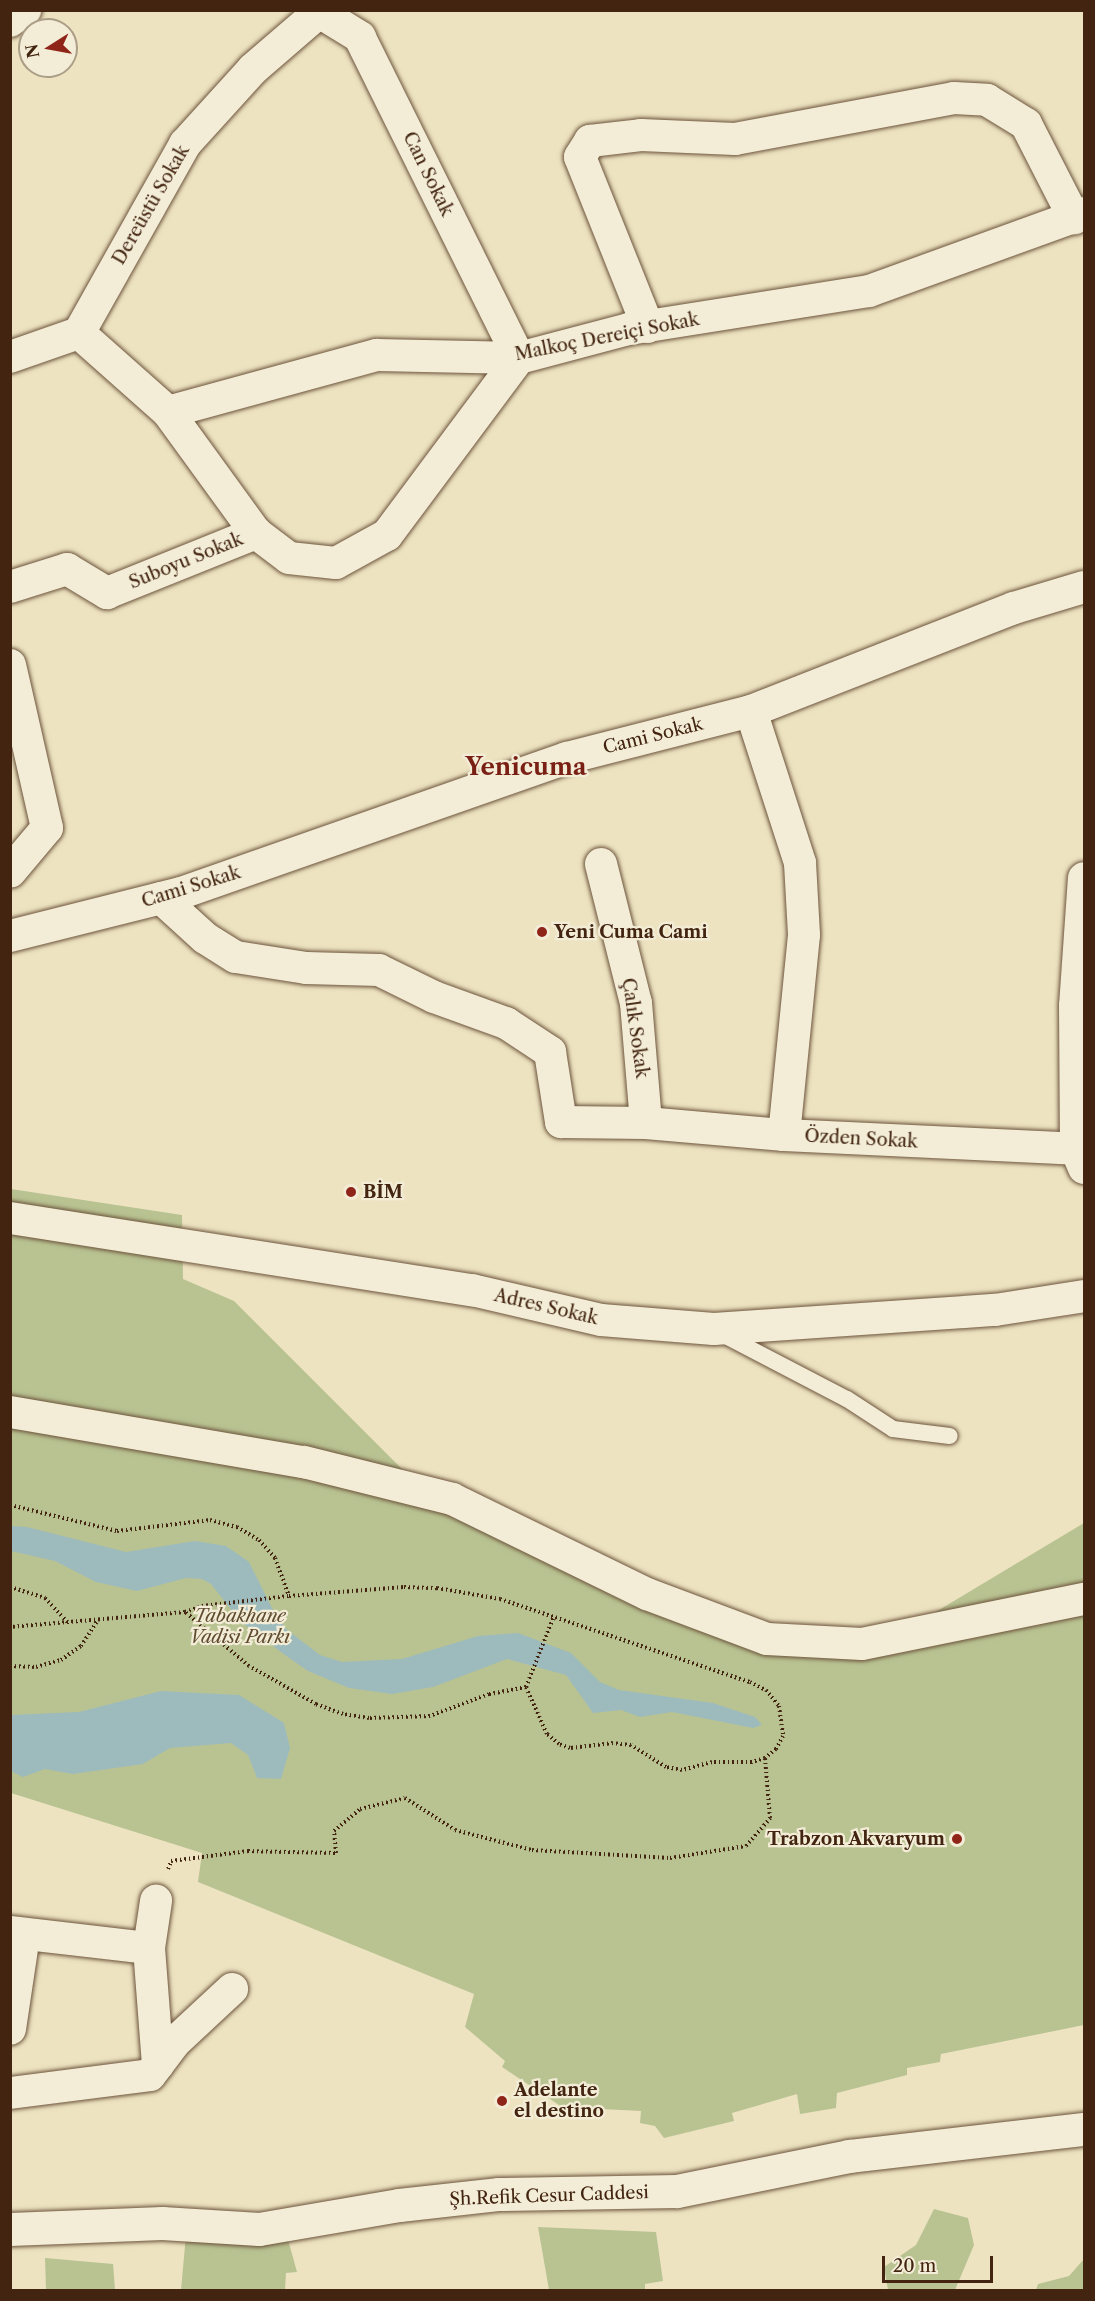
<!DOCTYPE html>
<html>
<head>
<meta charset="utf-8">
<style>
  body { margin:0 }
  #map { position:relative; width:1095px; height:2301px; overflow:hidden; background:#ede3c1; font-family:"Libre Caslon Text",serif }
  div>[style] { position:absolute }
  .green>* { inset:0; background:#b9c392 }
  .water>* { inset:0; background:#9dbbbd }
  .path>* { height:4px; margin-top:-2px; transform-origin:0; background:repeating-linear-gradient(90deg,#422410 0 1.5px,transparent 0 4.5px) }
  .roads { filter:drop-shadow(0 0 2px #6d543c) drop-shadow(0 0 2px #6d543c) }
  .service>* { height:16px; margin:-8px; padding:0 8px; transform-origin:8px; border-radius:8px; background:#f3edd7 }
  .minor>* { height:32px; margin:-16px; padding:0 16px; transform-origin:16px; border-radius:16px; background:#f3edd7 }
  .tertiary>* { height:33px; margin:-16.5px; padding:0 16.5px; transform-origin:16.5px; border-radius:16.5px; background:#f3edd7 }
  .dots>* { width:16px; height:16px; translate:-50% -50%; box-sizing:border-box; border:3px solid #f3edd7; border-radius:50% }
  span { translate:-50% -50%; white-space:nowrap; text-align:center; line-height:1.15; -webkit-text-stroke:4.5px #f3edd7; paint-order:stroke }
  .street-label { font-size:18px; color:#422410 }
  .poi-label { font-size:18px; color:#422410; font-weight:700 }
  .left { translate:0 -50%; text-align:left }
  .right { translate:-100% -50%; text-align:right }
  .park-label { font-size:18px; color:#604c30; font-style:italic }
  .district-label { font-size:24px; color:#7a1f14; font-weight:700 }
  .frame { position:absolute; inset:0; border:12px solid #422410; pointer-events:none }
  .north { position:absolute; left:18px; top:18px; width:60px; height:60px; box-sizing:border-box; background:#f3edd7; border:2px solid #ac9d87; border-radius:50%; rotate:259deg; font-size:16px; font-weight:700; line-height:24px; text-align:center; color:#422410 }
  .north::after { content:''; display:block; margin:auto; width:21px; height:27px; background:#8f2418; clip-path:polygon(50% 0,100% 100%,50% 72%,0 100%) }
  .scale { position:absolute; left:882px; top:2256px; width:111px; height:27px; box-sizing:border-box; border:3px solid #422410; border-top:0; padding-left:8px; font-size:18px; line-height:21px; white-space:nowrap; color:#422410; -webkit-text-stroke:4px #f3edd7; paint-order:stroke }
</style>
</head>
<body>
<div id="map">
  <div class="green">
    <i style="clip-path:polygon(11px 1189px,182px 1215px,183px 1279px,234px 1301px,446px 1513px,640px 1603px,864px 1655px,1084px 1523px,1084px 2025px,941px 2054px,940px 2062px,907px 2068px,907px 2075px,837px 2093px,836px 2108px,800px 2114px,797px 2094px,732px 2113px,734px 2121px,664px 2138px,655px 2126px,640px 2123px,641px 2111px,601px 2109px,599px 2117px,577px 2117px,502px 2067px,505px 2061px,465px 2027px,474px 1994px,198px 1882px,202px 1853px,11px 1793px)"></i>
    <i style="clip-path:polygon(934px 2209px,968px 2218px,974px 2245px,955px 2290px,888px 2290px,884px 2267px,916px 2245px)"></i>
    <i style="clip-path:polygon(187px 2224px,284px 2225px,297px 2272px,286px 2273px,285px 2290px,181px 2290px)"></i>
    <i style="clip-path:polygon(538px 2227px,656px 2232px,663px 2281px,645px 2284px,645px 2290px,549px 2290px)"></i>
    <i style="clip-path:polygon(45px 2258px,113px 2264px,115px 2290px,46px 2290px)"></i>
    <i style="clip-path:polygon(1084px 2259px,1084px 2290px,1036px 2290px,1038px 2284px,1069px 2276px)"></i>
  </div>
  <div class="water">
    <i style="clip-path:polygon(11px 1526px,27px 1527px,126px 1552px,195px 1541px,226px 1546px,249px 1562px,275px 1614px,286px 1629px,320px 1655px,342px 1662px,402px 1659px,478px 1636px,518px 1633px,571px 1653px,600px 1682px,619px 1690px,713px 1703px,755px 1717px,762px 1725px,753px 1728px,672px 1712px,640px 1717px,621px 1710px,593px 1713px,566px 1675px,507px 1659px,433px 1687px,392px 1694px,349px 1688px,308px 1671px,285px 1655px,241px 1622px,211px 1584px,202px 1579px,186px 1578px,137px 1591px,96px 1582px,55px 1561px,11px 1551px)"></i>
    <i style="clip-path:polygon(161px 1691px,239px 1695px,284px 1723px,290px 1748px,281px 1779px,257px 1778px,248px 1755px,231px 1743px,170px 1748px,143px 1764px,73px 1774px,45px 1769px,23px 1777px,11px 1771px,11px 1715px,79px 1712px)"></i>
  </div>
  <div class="path">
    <i style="left:10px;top:1505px;width:110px;rotate:13.7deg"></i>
    <i style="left:117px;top:1531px;width:94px;rotate:-6.7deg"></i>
    <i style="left:210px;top:1520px;width:28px;rotate:15deg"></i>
    <i style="left:237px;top:1527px;width:26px;rotate:31deg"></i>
    <i style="left:259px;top:1540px;width:24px;rotate:48deg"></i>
    <i style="left:275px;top:1558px;width:40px;rotate:69.8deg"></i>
    <i style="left:289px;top:1596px;width:115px;rotate:-4.5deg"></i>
    <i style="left:404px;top:1587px;width:33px;rotate:2deg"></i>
    <i style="left:437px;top:1588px;width:64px;rotate:9.9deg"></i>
    <i style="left:500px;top:1599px;width:263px;rotate:18.4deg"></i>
    <i style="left:750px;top:1682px;width:18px;rotate:27deg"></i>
    <i style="left:766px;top:1690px;width:21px;rotate:51deg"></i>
    <i style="left:779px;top:1706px;width:30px;rotate:82deg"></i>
    <i style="left:783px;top:1736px;width:15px;rotate:118deg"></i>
    <i style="left:776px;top:1749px;width:14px;rotate:141deg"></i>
    <i style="left:765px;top:1758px;width:14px;rotate:163deg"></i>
    <i style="left:752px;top:1762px;width:40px;rotate:180deg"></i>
    <i style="left:712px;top:1762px;width:31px;rotate:165deg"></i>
    <i style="left:682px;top:1770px;width:16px;rotate:-169deg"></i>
    <i style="left:666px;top:1767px;width:41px;rotate:-147.8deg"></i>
    <i style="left:631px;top:1745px;width:18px;rotate:-174deg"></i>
    <i style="left:613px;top:1743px;width:43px;rotate:173.4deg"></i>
    <i style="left:570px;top:1748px;width:12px;rotate:-160deg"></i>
    <i style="left:559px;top:1744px;width:16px;rotate:-140deg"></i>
    <i style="left:547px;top:1734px;width:51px;rotate:-114.1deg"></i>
    <i style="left:526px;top:1687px;width:38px;rotate:169deg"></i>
    <i style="left:489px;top:1694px;width:63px;rotate:159.6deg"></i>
    <i style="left:430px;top:1716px;width:61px;rotate:178.1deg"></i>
    <i style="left:369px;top:1718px;width:26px;rotate:-171deg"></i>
    <i style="left:343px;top:1714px;width:29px;rotate:-160deg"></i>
    <i style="left:316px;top:1704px;width:77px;rotate:-150.4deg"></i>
    <i style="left:249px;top:1666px;width:84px;rotate:-139.8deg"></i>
    <i style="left:185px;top:1612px;width:176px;rotate:175.1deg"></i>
    <i style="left:10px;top:1587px;width:37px;rotate:17deg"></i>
    <i style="left:45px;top:1598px;width:34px;rotate:47deg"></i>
    <i style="left:185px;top:1612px;width:18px;rotate:-19deg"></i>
    <i style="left:202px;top:1606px;width:88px;rotate:-6.6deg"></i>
    <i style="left:10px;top:1666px;width:26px;rotate:2deg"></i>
    <i style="left:36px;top:1667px;width:26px;rotate:-16deg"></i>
    <i style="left:61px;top:1660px;width:24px;rotate:-35deg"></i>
    <i style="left:81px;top:1646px;width:30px;rotate:-57deg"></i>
    <i style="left:526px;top:1687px;width:76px;rotate:-68.5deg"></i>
    <i style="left:168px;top:1869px;width:9px;rotate:-69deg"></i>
    <i style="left:171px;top:1861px;width:78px;rotate:-7.4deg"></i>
    <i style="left:248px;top:1851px;width:88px;rotate:1.3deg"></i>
    <i style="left:336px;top:1853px;width:22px;rotate:-95deg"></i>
    <i style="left:334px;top:1831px;width:34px;rotate:-40deg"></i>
    <i style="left:360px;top:1809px;width:46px;rotate:-13.7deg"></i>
    <i style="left:405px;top:1798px;width:59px;rotate:32.6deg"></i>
    <i style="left:455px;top:1830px;width:80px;rotate:14.6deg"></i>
    <i style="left:532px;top:1850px;width:138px;rotate:3.3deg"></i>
    <i style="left:670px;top:1858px;width:77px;rotate:-9deg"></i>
    <i style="left:746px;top:1846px;width:37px;rotate:-49deg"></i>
    <i style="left:770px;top:1818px;width:60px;rotate:-94.8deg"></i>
  </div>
  <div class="roads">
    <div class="service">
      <i style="left:720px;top:1333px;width:143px;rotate:27.5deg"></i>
      <i style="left:847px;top:1399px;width:55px;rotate:33.1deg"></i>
      <i style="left:893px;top:1429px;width:57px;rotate:7deg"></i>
    </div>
    <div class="minor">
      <i style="left:10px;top:21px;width:19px;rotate:-36deg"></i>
      <i style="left:648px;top:327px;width:183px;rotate:-111.8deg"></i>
      <i style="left:580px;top:157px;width:19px;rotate:-58deg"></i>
      <i style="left:590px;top:141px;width:51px;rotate:-6.7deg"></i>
      <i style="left:641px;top:135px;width:94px;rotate:2.4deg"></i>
      <i style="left:735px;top:139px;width:223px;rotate:-10.6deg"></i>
      <i style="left:954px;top:98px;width:33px;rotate:3deg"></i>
      <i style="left:987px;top:100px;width:46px;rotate:31.6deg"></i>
      <i style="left:1026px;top:124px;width:106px;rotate:62.9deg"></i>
      <i style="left:79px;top:333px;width:119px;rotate:41.6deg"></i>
      <i style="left:168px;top:412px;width:217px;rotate:-15.3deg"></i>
      <i style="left:377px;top:355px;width:142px;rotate:1.2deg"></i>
      <i style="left:519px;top:358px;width:114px;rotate:-14.8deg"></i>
      <i style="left:629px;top:329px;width:243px;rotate:-9deg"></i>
      <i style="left:869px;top:291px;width:229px;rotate:-19.9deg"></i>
      <i style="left:79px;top:333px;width:217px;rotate:-60.7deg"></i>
      <i style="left:185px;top:144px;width:101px;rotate:-47.8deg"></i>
      <i style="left:253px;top:69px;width:84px;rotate:-40.7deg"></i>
      <i style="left:10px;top:357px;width:73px;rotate:-19.2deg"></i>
      <i style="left:168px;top:412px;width:150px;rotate:54deg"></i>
      <i style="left:256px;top:533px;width:41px;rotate:37.1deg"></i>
      <i style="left:289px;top:558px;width:47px;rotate:6.1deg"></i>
      <i style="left:336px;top:563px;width:58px;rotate:-28.8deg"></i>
      <i style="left:387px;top:535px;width:221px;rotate:-53.3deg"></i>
      <i style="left:519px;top:358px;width:358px;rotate:-116.4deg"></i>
      <i style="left:360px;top:37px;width:52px;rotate:-148.5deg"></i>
      <i style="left:10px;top:587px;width:60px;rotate:-17.5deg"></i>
      <i style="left:67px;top:569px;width:47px;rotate:31deg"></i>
      <i style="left:107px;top:593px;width:161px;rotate:-21.9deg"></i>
      <i style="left:10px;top:665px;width:167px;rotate:77.2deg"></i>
      <i style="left:47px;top:828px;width:57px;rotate:130.1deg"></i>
      <i style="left:751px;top:711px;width:160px;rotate:72.1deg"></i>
      <i style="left:800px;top:863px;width:72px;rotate:86.8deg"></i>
      <i style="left:804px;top:935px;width:201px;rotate:95.7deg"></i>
      <i style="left:601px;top:864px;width:143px;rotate:75.9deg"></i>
      <i style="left:636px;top:1003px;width:120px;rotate:85.2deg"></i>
      <i style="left:161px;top:898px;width:59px;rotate:42.3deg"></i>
      <i style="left:205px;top:938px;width:36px;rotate:32deg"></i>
      <i style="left:236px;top:957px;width:71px;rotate:8.9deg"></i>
      <i style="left:306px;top:968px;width:73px;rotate:1.6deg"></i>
      <i style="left:379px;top:970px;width:61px;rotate:26.1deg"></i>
      <i style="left:434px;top:997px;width:77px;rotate:19.9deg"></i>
      <i style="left:506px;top:1023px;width:53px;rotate:33.4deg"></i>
      <i style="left:550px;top:1052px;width:71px;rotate:81.1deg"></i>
      <i style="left:561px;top:1122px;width:85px;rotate:0.7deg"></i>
      <i style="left:646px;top:1123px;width:139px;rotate:5deg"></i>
      <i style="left:784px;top:1135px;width:292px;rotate:2.7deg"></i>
      <i style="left:10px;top:936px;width:176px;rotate:-14.1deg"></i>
      <i style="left:181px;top:893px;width:409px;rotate:-19.3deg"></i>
      <i style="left:567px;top:758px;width:190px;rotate:-14.3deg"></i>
      <i style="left:751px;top:711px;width:282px;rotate:-21.4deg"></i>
      <i style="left:1014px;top:608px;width:73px;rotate:-16.7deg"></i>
      <i style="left:1084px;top:1168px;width:21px;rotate:-113deg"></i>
      <i style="left:1076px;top:1149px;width:143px;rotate:-90.4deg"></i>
      <i style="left:1075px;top:1006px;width:128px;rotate:-86deg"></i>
      <i style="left:10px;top:1218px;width:468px;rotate:8.9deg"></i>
      <i style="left:472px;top:1290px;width:132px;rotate:13.1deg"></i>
      <i style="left:601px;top:1320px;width:113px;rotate:4.6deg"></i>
      <i style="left:714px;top:1329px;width:282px;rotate:-3.9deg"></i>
      <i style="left:995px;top:1310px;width:90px;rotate:-8.9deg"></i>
      <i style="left:10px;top:1412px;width:298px;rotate:9.7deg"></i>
      <i style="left:304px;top:1462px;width:153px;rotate:14deg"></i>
      <i style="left:452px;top:1499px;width:217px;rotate:26deg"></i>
      <i style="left:647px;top:1594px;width:128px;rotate:20.6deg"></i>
      <i style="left:767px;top:1639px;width:95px;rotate:3deg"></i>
      <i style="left:862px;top:1644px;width:227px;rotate:-11.5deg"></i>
      <i style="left:10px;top:1932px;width:140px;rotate:6.6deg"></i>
      <i style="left:149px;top:1948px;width:117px;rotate:85.6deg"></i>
      <i style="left:149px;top:1948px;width:48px;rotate:-81.5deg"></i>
      <i style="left:10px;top:2029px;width:95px;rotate:-81.5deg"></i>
      <i style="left:10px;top:2093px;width:141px;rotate:-7.3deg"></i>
      <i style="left:150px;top:2075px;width:41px;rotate:-52.9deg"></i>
      <i style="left:175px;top:2042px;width:78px;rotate:-42.9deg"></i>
    </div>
    <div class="tertiary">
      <i style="left:10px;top:2229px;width:152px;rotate:-2.3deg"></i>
      <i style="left:162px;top:2223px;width:97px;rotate:3.5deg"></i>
      <i style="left:259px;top:2229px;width:142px;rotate:-9.7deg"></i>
      <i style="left:399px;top:2205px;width:101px;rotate:-6.3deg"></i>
      <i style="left:499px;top:2194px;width:178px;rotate:-1deg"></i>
      <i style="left:677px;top:2191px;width:176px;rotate:-11.5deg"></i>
      <i style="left:849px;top:2156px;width:237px;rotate:-6.6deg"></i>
    </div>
  </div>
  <div class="dots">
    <i style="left:542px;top:932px;background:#8f2418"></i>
    <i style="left:351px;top:1192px;background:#8f2418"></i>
    <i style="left:957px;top:1839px;background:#8f2418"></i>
    <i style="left:502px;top:2101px;background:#8f2418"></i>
  </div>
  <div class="street-label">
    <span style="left:428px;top:174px;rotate:64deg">Can Sokak</span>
    <span style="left:151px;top:205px;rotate:-60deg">Dereüstü Sokak</span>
    <span style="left:607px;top:337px;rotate:-11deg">Malkoç Dereiçi Sokak</span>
    <span style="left:186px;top:561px;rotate:-22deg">Suboyu Sokak</span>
    <span style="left:653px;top:736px;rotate:-14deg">Cami Sokak</span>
    <span style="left:191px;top:887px;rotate:-17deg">Cami Sokak</span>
    <span style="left:635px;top:1028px;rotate:82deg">Çalık Sokak</span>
    <span style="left:861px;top:1139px;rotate:3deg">Özden Sokak</span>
    <span style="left:546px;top:1307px;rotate:13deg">Adres Sokak</span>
    <span style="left:549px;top:2196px;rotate:-2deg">Şh.Refik Cesur Caddesi</span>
  </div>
  <div class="poi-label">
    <span class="left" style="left:554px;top:932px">Yeni Cuma Cami</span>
    <span class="left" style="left:363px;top:1192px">BİM</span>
    <span class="right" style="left:945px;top:1839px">Trabzon Akvaryum</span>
    <span class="left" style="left:514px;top:2101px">Adelante<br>el destino</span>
  </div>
  <div class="park-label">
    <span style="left:240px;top:1627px">Tabakhane<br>Vadisi Parkı</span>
  </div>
  <div class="district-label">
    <span style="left:526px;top:767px">Yenicuma</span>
  </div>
  <div class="frame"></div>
  <div class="north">N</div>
  <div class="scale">20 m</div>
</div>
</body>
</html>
